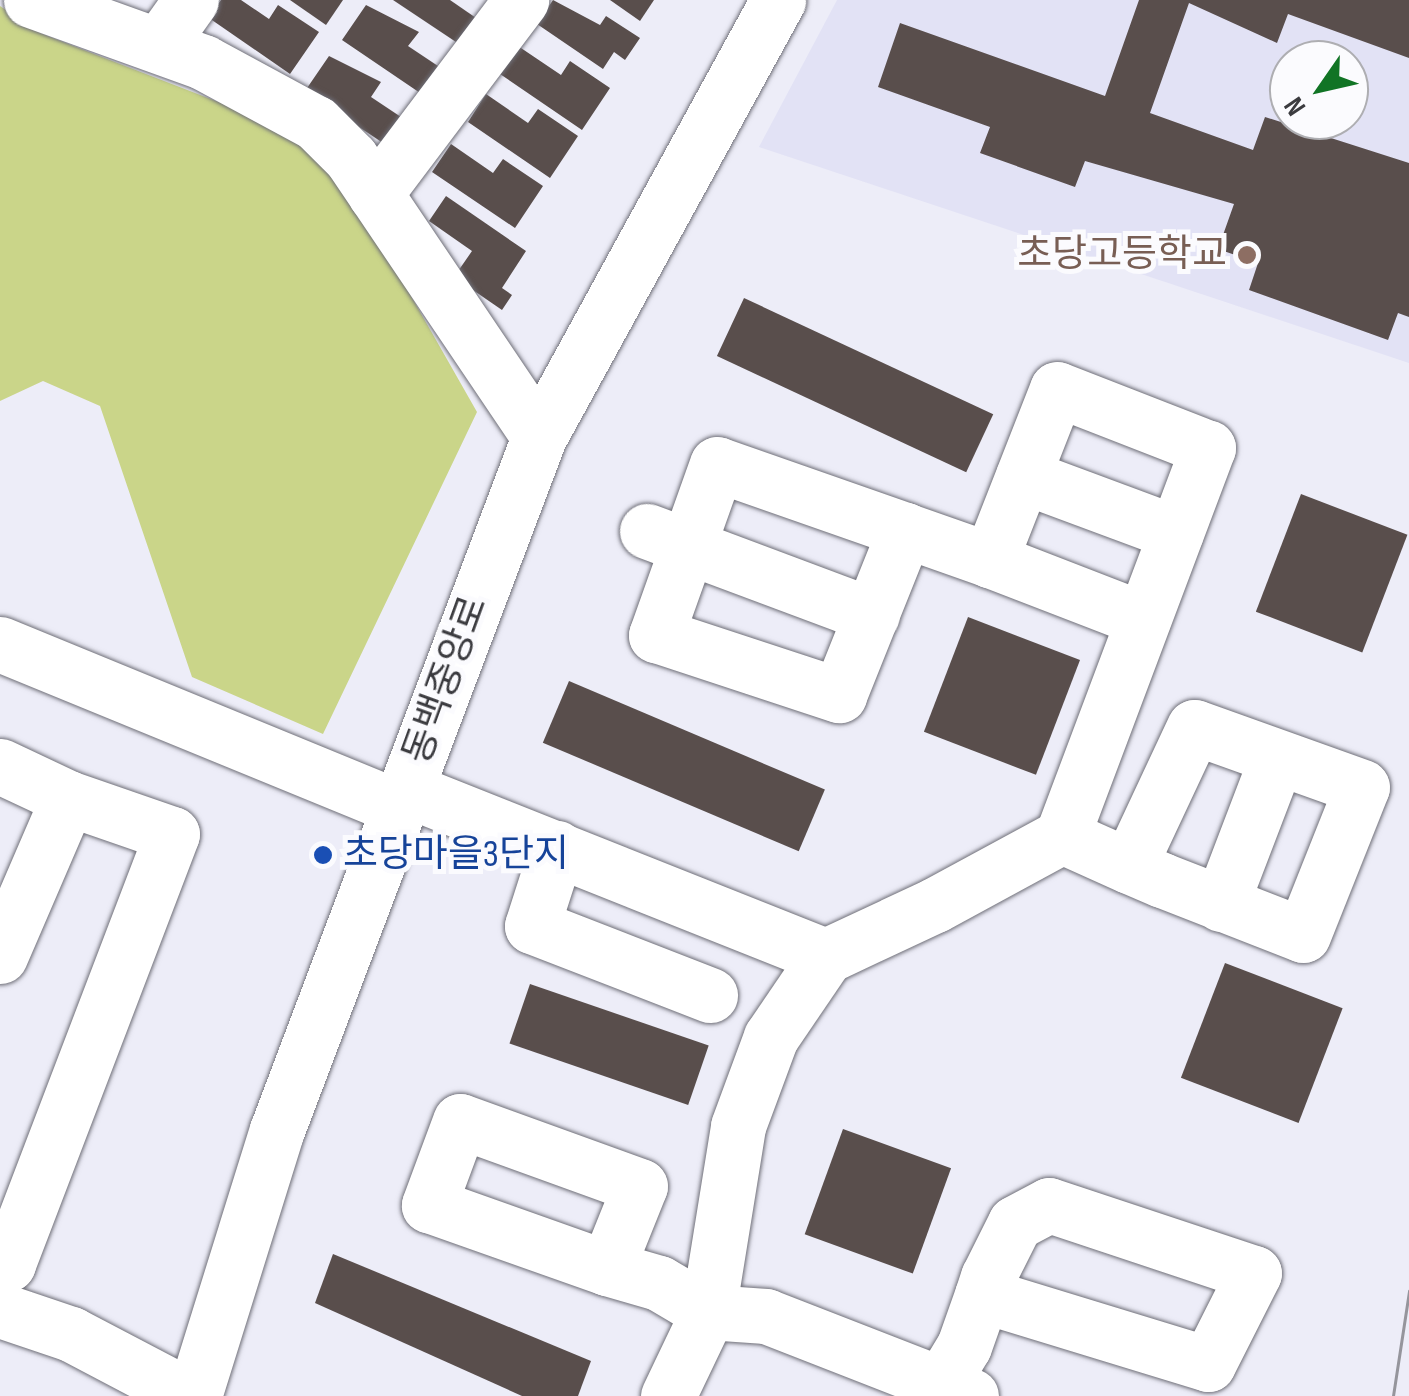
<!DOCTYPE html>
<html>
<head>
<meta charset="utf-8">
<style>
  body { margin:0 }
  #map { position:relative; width:1409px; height:1396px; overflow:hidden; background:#ededf8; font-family:"Sofia Sans Condensed","Noto Sans KR",sans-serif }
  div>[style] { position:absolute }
  .built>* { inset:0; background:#e2e2f5 }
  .green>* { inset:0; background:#cad589 }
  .building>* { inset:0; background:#594e4c; transform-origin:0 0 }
  .roads { filter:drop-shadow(0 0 2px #6f6f78) drop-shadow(0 0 2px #6f6f78) }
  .minor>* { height:55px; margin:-27.5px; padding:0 27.5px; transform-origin:27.5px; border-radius:27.5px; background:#fff }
  .tram>* { height:2.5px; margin:-1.25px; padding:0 1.25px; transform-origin:1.25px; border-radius:1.25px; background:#95959c }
  .dots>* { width:28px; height:28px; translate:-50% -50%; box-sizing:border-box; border:5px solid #fbfbfe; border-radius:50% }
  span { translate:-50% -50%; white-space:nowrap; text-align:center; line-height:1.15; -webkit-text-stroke:10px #fbfbfe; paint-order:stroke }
  .education-label { font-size:38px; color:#785e54 }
  .right { translate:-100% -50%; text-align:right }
  .street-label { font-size:38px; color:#3b3b3f }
  .transit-label { font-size:38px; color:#164399 }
  .left { translate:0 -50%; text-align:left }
  .north { position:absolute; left:1269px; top:40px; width:100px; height:100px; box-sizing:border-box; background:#fbfbfe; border:2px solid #aeaeb2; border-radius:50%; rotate:236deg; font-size:28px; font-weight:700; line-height:40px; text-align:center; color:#3b3b3f }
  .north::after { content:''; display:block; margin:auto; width:35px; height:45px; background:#117425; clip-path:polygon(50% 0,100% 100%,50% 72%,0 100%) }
</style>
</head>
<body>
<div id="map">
  <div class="built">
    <i style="clip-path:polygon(evenodd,837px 0,1409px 0,1409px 363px,759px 147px,837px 0,1289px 60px,1349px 60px,1349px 120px,1289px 120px,1289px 60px)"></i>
  </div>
  <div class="green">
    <i style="clip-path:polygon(0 6px,40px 33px,252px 115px,337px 166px,477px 412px,323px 734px,192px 677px,100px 406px,43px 381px,0 401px)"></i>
  </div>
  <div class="building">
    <i style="clip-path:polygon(221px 0,241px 0,269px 19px,278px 5px,319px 32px,290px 74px,209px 18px)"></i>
    <i style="clip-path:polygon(290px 0,343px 0,326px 25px)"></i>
    <i style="clip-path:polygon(393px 0,450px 0,479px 20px,462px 46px)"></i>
    <i style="clip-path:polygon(553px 0,600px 25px,606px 16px,640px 38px,625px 60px,614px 52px,603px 69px,537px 24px)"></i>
    <i style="clip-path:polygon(610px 0,654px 0,640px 21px)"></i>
    <i style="clip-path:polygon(1139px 0,1409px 0,1409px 58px,1288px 14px,1277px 43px,1189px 3px,1150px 113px,1253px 150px,1265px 117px,1409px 163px,1409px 317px,1398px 313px,1388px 340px,1249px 290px,1258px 263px,1218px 249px,1234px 204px,1085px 161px,1075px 187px,980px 153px,990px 127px,878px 87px,900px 23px,1105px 96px)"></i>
    <i style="clip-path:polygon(366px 5px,419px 32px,408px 46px,444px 70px,426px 97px,342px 40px)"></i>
    <i style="clip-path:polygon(518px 46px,561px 75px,570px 61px,610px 88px,582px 130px,500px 74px)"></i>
    <i style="clip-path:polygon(329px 56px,381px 82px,371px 97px,407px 121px,389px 147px,305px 91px)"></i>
    <i style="clip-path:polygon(486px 94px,528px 123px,538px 109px,578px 136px,550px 178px,468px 122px)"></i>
    <i style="clip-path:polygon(451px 144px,493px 173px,503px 159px,543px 186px,515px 228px,432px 172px)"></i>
    <i style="clip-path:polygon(446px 196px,526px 251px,502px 288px,512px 295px,502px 310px,454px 277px,472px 251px,429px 221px)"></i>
    <i style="left:744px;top:298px;width:275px;height:64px;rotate:25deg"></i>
    <i style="left:1301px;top:494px;width:114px;height:126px;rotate:21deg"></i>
    <i style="left:968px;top:617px;width:120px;height:123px;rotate:21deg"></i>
    <i style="left:569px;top:681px;width:278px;height:67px;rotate:23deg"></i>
    <i style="left:1225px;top:963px;width:126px;height:123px;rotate:21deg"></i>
    <i style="left:530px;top:984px;width:189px;height:63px;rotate:19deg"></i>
    <i style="left:843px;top:1129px;width:115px;height:112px;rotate:20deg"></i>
    <i style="clip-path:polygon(333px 1254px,591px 1361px,578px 1396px,522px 1396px,315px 1303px)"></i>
  </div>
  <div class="roads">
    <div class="minor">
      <i style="left:31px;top:0;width:183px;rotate:19.8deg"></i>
      <i style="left:203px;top:62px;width:128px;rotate:28.4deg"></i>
      <i style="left:316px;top:123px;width:49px;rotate:45deg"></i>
      <i style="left:351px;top:158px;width:336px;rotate:56deg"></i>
      <i style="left:159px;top:45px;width:55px;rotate:-54.6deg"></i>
      <i style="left:375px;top:194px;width:243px;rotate:-53deg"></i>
      <i style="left:1023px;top:476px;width:163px;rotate:20.4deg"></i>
      <i style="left:647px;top:531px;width:240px;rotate:20.5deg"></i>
      <i style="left:990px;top:560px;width:164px;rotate:21.1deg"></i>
      <i style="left:0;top:644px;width:432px;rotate:22.3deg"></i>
      <i style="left:0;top:766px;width:75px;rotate:25.2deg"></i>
      <i style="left:408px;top:790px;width:450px;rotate:21.7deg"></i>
      <i style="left:826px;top:956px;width:120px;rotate:-25.1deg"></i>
      <i style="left:935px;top:905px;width:145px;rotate:-28.5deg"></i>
      <i style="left:1062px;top:836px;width:415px;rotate:-69.4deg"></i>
      <i style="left:1208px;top:448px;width:162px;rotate:-158.7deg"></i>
      <i style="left:1057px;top:389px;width:184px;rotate:111.4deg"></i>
      <i style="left:990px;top:560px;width:90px;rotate:-160.6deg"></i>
      <i style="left:905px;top:530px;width:199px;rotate:-160.7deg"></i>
      <i style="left:717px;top:464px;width:182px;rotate:109.6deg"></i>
      <i style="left:656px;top:635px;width:193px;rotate:18.2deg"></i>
      <i style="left:839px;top:695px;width:178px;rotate:-68.2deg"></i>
      <i style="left:1062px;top:836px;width:73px;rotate:24.1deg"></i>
      <i style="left:1129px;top:866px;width:36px;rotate:23deg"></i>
      <i style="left:1162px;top:880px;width:151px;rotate:21.3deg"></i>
      <i style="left:1303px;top:935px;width:159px;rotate:-68.3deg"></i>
      <i style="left:1362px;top:787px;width:178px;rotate:-160.3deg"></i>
      <i style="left:1194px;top:727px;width:153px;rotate:115.1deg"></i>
      <i style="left:557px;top:848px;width:82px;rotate:107.8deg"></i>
      <i style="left:532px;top:926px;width:191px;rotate:21.2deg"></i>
      <i style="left:1221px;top:904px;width:157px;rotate:-69.1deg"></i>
      <i style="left:0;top:956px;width:172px;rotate:-66.7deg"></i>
      <i style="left:68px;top:798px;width:110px;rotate:19.1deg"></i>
      <i style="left:172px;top:834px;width:460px;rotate:110.9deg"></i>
      <i style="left:8px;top:1264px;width:8px;rotate:-166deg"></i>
      <i style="left:607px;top:1268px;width:88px;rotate:-68.1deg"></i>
      <i style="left:640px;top:1186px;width:191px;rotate:-160.1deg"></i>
      <i style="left:460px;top:1121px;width:90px;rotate:110.3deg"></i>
      <i style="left:429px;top:1205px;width:189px;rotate:19.5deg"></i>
      <i style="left:607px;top:1268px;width:54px;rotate:16.1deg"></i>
      <i style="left:659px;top:1283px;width:57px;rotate:30.6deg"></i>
      <i style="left:708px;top:1312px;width:58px;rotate:3.9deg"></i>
      <i style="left:766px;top:1316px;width:220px;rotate:21.3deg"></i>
      <i style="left:0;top:1310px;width:75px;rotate:18.7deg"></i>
      <i style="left:71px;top:1334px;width:133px;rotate:27.7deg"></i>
      <i style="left:941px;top:1384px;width:44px;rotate:-58.8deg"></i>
      <i style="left:964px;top:1346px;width:54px;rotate:-70.6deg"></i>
      <i style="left:982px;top:1295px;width:19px;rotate:-72deg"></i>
      <i style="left:988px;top:1277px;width:60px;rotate:-63.4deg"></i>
      <i style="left:1015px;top:1223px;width:38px;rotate:-28deg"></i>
      <i style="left:1049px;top:1205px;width:216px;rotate:18.4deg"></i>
      <i style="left:1254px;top:1273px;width:102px;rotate:116.8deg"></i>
      <i style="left:1208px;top:1364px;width:236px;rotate:-163deg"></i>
      <i style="left:194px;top:1396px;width:279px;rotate:-72.7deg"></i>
      <i style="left:277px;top:1130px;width:741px;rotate:-69.29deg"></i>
      <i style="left:539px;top:437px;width:498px;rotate:-61.3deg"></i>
      <i style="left:668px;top:1396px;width:93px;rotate:-64.5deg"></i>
      <i style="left:708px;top:1312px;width:188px;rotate:-80.8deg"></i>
      <i style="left:738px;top:1126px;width:95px;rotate:-69.7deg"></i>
      <i style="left:771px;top:1037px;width:98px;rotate:-55.8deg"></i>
    </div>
  </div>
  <div class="tram">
    <i style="left:1393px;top:1396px;width:106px;rotate:-81.3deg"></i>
  </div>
  <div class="dots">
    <i style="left:1247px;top:255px;background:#8d6e63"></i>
    <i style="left:323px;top:855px;background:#1a4fb4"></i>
  </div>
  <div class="education-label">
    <span class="right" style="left:1227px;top:255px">초당고등학교</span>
  </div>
  <div class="street-label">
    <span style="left:446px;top:680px;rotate:-70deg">동백중앙로</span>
  </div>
  <div class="transit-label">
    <span class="left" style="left:343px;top:855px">초당마을3단지</span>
  </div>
  <div class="north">N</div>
</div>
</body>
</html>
